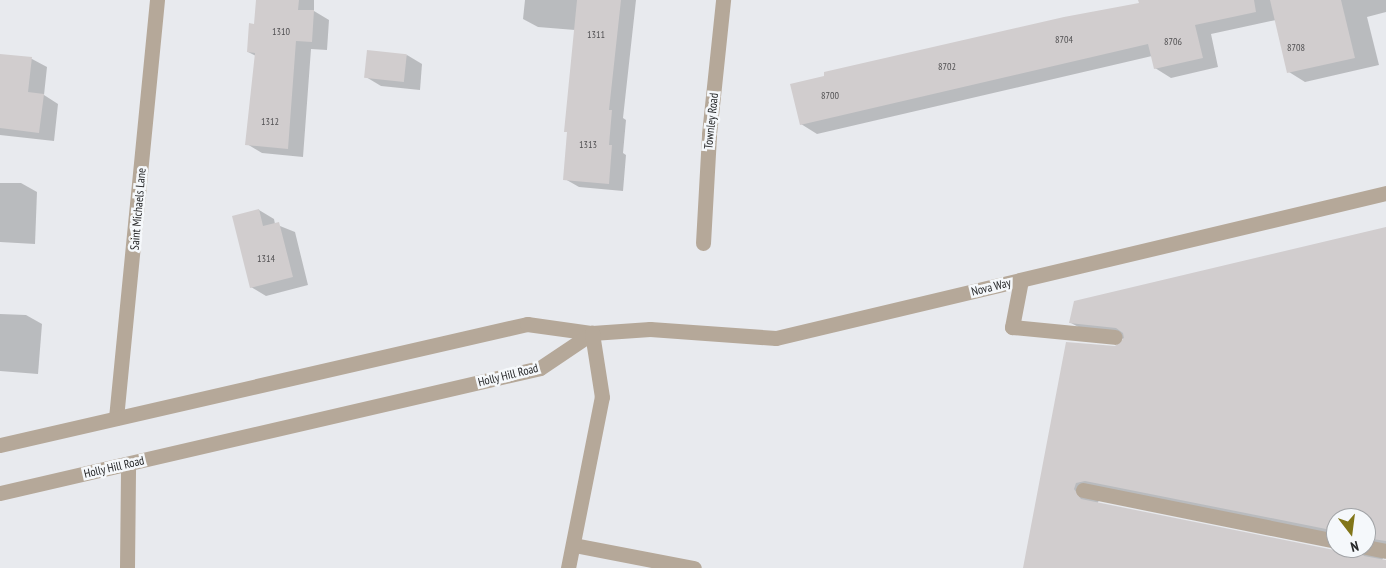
<!DOCTYPE html>
<html>
<head>
<meta charset="utf-8">
<style>
  body { margin:0 }
  #map { position:relative; width:1386px; height:568px; overflow:hidden; background:#e8eaee; font-family:"PT Sans Narrow",sans-serif }
  div>[style] { position:absolute }
  .shadow>* { inset:0; background:#0003 }
  .building>* { inset:0; background:#d1cdce; transform-origin:0 0 }
  .minor>* { height:15px; margin:-7.5px; padding:0 7.5px; transform-origin:7.5px; border-radius:7.5px; background:#b5a899 }
  span { translate:-50% -50%; white-space:nowrap; text-align:center; line-height:1.15; -webkit-text-stroke:5px #f5f8fb; paint-order:stroke }
  .number-label { font-size:10px; color:#515052 }
  .number-label span { -webkit-text-stroke-width:0 }
  .street-label { font-size:12px; color:#262728 }
  .north { position:absolute; left:1326px; top:508px; width:50px; height:50px; box-sizing:border-box; background:#f5f8fb; border:1px solid #a2a4a7; border-radius:50%; rotate:165deg; font-size:14px; font-weight:700; line-height:20px; text-align:center; color:#262728 }
  .north::after { content:''; display:block; margin:auto; width:18px; height:22px; background:#817518; clip-path:polygon(50% 0,100% 100%,50% 72%,0 100%) }
</style>
</head>
<body>
<div id="map">
  <div class="shadow">
    <i style="clip-path:polygon(257px 0,314px 0,314px 11px,329px 20px,327px 50px,311px 49px,303px 157px,262px 153px,247px 144px,256px 56px,248px 52px,255px 25px)"></i>
    <i style="clip-path:polygon(525px 0,636px 0,623px 118px,626px 120px,623px 153px,626px 155px,623px 191px,579px 187px,565px 179px,575px 30px,538px 27px,523px 19px)"></i>
    <i style="clip-path:polygon(1139px 0,1386px 0,1386px 12px,1367px 17px,1379px 65px,1305px 82px,1289px 72px,1276px 20px,1211px 34px,1218px 67px,1171px 78px,1155px 68px,1152px 56px,817px 134px,801px 124px,1140px 4px)"></i>
    <i style="clip-path:polygon(0 55px,32px 59px,47px 67px,44px 95px,58px 104px,54px 141px,0 135px)"></i>
    <i style="clip-path:polygon(407px 55px,422px 64px,420px 90px,381px 86px,366px 77px)"></i>
    <i style="clip-path:polygon(0 183px,21px 183px,37px 192px,35px 244px,0 242px)"></i>
    <i style="clip-path:polygon(259px 210px,274px 219px,275px 224px,295px 232px,308px 285px,266px 296px,251px 287px)"></i>
    <i style="clip-path:polygon(evenodd,1386px 228px,1386px 553px,1382px 560px,1386px 561px,1386px 568px,1024px 568px,1115px 348px,1125px 339px,1095px 336px,1071px 323px,1386px 228px,1101px 497px,1336px 540px,1336px 518px,1366px 518px,1366px 548px,1334px 551px,1097px 504px,1101px 497px)"></i>
    <i style="clip-path:polygon(0 314px,26px 315px,42px 324px,38px 374px,0 371px)"></i>
  </div>
  <div class="building">
    <i style="clip-path:polygon(256px 0,299px 0,298px 10px,314px 10px,312px 42px,296px 41px,288px 149px,245px 145px,255px 53px,247px 52px,249px 23px,254px 24px)"></i>
    <i style="clip-path:polygon(577px 0,621px 0,609px 110px,612px 110px,609px 145px,612px 145px,609px 184px,563px 180px,567px 132px,564px 132px)"></i>
    <i style="clip-path:polygon(1138px 0,1254px 0,1256px 12px,1195px 25px,1203px 58px,1154px 69px,1148px 44px,800px 125px,790px 84px,824px 76px,824px 72px,1064px 17px,1139px 3px)"></i>
    <i style="clip-path:polygon(1270px 0,1341px 0,1355px 58px,1287px 73px)"></i>
    <i style="left:367px;top:50px;width:40px;height:28px;rotate:6deg"></i>
    <i style="clip-path:polygon(0 54px,32px 57px,28px 92px,44px 94px,39px 133px,0 128px)"></i>
    <i style="clip-path:polygon(259px 209px,263px 226px,279px 222px,293px 277px,250px 288px,232px 216px)"></i>
    <i style="clip-path:polygon(1386px 227px,1386px 541px,1366px 538px,1366px 518px,1336px 518px,1336px 531px,1085px 481px,1076px 483px,1074px 489px,1081px 499px,1334px 550px,1357px 548px,1364px 556px,1386px 560px,1386px 568px,1023px 568px,1066px 342px,1115px 346px,1124px 338px,1123px 333px,1116px 328px,1069px 323px,1074px 301px)"></i>
  </div>
  <div class="minor">
    <i style="left:703px;top:243px;width:109px;rotate:-86.8deg"></i>
    <i style="left:709px;top:134px;width:135px;rotate:-84deg"></i>
    <i style="left:1021px;top:280px;width:48px;rotate:100.8deg"></i>
    <i style="left:1012px;top:327px;width:103px;rotate:5.5deg"></i>
    <i style="left:116px;top:418px;width:420px;rotate:-84.4deg"></i>
    <i style="left:0;top:445px;width:541px;rotate:-12.93deg"></i>
    <i style="left:527px;top:324px;width:66px;rotate:7.9deg"></i>
    <i style="left:592px;top:333px;width:58px;rotate:-3.9deg"></i>
    <i style="left:650px;top:329px;width:126px;rotate:4.1deg"></i>
    <i style="left:776px;top:338px;width:627px;rotate:-13.37deg"></i>
    <i style="left:1083px;top:490px;width:258px;rotate:11.4deg"></i>
    <i style="left:0;top:493px;width:554px;rotate:-13.03deg"></i>
    <i style="left:540px;top:368px;width:63px;rotate:-33.9deg"></i>
    <i style="left:574px;top:545px;width:122px;rotate:10.9deg"></i>
    <i style="left:1366px;top:547px;width:20px;rotate:11deg"></i>
    <i style="left:127px;top:568px;width:104px;rotate:-89.4deg"></i>
    <i style="left:568px;top:568px;width:174px;rotate:-78.8deg"></i>
    <i style="left:602px;top:397px;width:65px;rotate:-98.9deg"></i>
  </div>
  <div class="number-label">
    <span style="left:281px;top:32px">1310</span>
    <span style="left:596px;top:35px">1311</span>
    <span style="left:1064px;top:40px">8704</span>
    <span style="left:1173px;top:42px">8706</span>
    <span style="left:1296px;top:48px">8708</span>
    <span style="left:947px;top:67px">8702</span>
    <span style="left:830px;top:96px">8700</span>
    <span style="left:270px;top:122px">1312</span>
    <span style="left:588px;top:145px">1313</span>
    <span style="left:266px;top:259px">1314</span>
  </div>
  <div class="street-label">
    <span style="left:711px;top:121px;rotate:-84deg">Townley Road</span>
    <span style="left:138px;top:209px;rotate:-85deg">Saint Michaels Lane</span>
    <span style="left:991px;top:287px;rotate:-14deg">Nova Way</span>
    <span style="left:508px;top:375px;rotate:-14deg">Holly Hill Road</span>
    <span style="left:114px;top:467px;rotate:-13deg">Holly Hill Road</span>
  </div>
  <div class="north">N</div>
</div>
</body>
</html>
